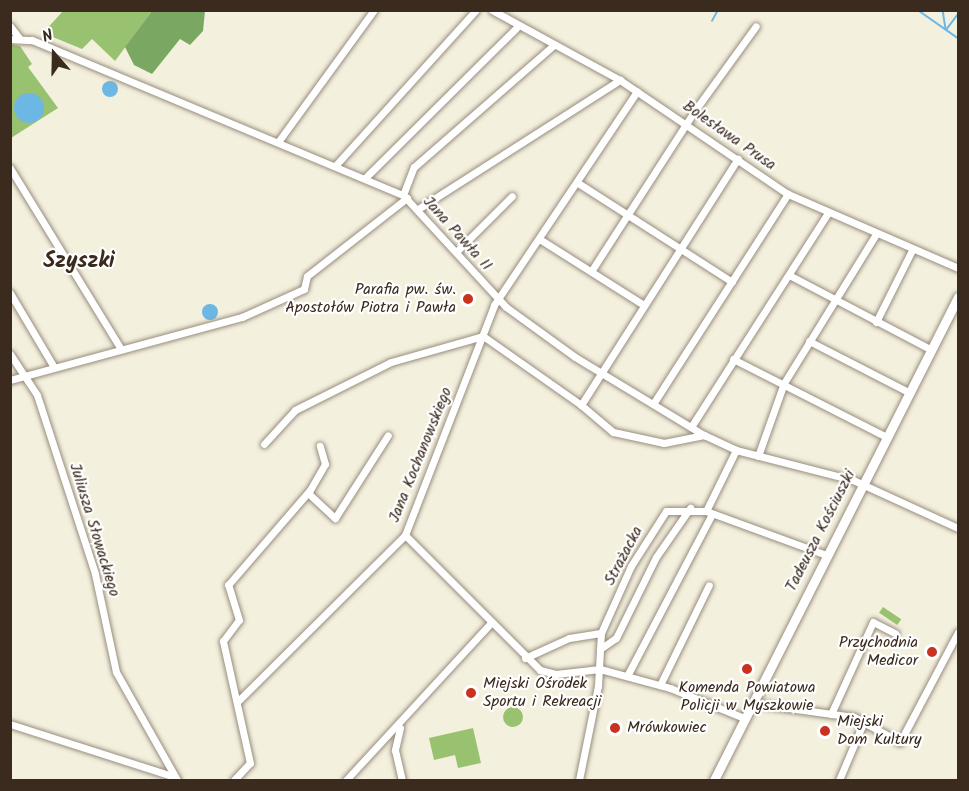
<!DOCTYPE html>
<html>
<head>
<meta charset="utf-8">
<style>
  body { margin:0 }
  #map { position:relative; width:969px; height:791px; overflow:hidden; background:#f4f0de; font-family:Kalam,sans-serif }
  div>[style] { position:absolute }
  .green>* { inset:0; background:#98c26f; transform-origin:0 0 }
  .round { border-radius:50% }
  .forest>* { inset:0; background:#7aa862 }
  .water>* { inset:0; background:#6db7e5 }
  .stream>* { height:1.5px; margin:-0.75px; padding:0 0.75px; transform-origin:0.75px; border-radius:0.75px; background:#6db7e5 }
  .roads { filter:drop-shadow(0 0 2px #988d7e) drop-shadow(0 0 2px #988d7e) }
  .minor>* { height:7px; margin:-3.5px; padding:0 3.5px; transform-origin:3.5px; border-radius:3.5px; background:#fff }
  .major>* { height:9px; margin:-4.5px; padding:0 4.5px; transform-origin:4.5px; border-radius:4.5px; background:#fff }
  .dots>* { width:16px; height:16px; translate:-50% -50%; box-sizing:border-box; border:3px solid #fff; border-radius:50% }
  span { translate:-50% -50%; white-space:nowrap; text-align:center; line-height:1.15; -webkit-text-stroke:4.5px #fff; paint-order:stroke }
  .street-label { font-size:16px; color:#3b2a1e }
  .poi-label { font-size:16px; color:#3b2a1e }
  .right { translate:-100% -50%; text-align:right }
  .left { translate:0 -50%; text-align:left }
  .district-label { font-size:22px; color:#3b2a1e; font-weight:700 }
  .frame { position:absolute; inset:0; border:12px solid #3b2a1e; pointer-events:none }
  .north { position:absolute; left:24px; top:24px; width:60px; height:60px; -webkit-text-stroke:4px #fff; paint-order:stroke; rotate:340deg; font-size:16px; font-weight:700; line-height:24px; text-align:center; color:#3b2a1e }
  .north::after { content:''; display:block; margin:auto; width:21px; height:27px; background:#3b2a1e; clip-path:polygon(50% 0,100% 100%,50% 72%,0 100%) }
</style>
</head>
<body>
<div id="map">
  <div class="green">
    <i style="clip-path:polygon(63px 11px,63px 10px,152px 11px,115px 61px,92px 39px,82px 49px,43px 33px)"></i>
    <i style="clip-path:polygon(11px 44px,20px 46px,32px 64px,28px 67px,58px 108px,11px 138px)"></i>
    <i style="left:883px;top:607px;width:22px;height:7px;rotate:34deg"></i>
    <i class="round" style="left:503px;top:707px;width:20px;height:20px"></i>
    <i style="clip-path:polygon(473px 728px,481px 763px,458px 768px,455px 755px,434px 760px,429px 738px)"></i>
  </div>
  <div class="forest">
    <i style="clip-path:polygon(152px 11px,205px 11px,203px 31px,190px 45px,180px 39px,152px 74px,134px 65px,125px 47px)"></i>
  </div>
  <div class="water">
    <i class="round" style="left:102px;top:81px;width:16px;height:16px"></i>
    <i class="round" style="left:14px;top:93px;width:30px;height:30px"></i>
    <i class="round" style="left:202px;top:304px;width:16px;height:16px"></i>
  </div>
  <div class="stream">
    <i style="left:918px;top:10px;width:49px;rotate:35deg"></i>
    <i style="left:943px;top:10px;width:19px;rotate:81deg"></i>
    <i style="left:712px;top:21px;width:13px;rotate:-61deg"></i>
    <i style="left:946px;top:30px;width:20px;rotate:-53deg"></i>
  </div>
  <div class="roads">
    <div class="minor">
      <i style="left:492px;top:10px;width:146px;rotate:28.7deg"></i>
      <i style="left:620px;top:80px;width:203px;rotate:34.2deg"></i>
      <i style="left:788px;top:194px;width:185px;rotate:23.5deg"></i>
      <i style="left:10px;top:26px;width:15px;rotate:53deg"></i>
      <i style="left:10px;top:39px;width:22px;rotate:3deg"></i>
      <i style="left:32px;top:40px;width:402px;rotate:22.7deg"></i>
      <i style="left:403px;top:195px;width:152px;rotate:47.4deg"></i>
      <i style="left:506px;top:307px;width:85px;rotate:35.9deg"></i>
      <i style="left:575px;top:357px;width:151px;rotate:31.2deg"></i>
      <i style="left:704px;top:435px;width:35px;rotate:25deg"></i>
      <i style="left:736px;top:450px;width:121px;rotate:14.4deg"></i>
      <i style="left:853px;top:480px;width:115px;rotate:24.6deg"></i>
      <i style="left:278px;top:142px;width:163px;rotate:-54deg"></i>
      <i style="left:335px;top:166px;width:210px;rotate:-47.9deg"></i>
      <i style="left:10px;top:168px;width:212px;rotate:58.5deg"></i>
      <i style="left:365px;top:178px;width:213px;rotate:-44.8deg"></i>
      <i style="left:578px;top:183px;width:183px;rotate:32.7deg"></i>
      <i style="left:403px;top:195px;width:30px;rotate:-69deg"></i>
      <i style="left:414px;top:167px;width:186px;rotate:-41.1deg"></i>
      <i style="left:418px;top:209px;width:240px;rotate:-32.6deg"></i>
      <i style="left:541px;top:240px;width:122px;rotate:32.3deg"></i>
      <i style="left:456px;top:252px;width:79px;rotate:-45deg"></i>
      <i style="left:592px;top:270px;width:187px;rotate:-57.2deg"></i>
      <i style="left:693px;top:113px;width:107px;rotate:-54.1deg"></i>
      <i style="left:789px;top:275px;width:161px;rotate:27.7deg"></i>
      <i style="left:10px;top:293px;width:86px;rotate:59.3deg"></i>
      <i style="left:876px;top:322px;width:80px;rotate:-63.4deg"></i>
      <i style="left:809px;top:341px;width:114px;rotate:27.2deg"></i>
      <i style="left:10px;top:354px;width:49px;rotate:56.6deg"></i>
      <i style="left:37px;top:395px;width:188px;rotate:72deg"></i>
      <i style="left:95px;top:574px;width:100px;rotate:77.9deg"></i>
      <i style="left:116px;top:672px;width:124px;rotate:60.5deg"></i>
      <i style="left:733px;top:359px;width:173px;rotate:26.9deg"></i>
      <i style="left:10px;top:380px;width:240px;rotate:-15.2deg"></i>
      <i style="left:242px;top:317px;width:68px;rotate:-24.3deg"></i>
      <i style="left:304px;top:289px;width:13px;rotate:-77deg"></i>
      <i style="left:307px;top:276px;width:127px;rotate:-38deg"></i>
      <i style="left:653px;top:404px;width:250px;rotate:-57.3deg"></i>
      <i style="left:691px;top:427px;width:253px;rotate:-57.4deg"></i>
      <i style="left:704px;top:435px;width:41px;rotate:168.7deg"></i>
      <i style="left:664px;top:443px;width:52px;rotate:-167.8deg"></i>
      <i style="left:613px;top:432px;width:42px;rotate:-139.8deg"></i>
      <i style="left:581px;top:405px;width:292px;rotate:-57.5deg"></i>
      <i style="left:264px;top:444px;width:46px;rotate:-47.6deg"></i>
      <i style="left:295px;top:410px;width:107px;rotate:-26.6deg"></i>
      <i style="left:391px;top:362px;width:96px;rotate:-15.8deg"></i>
      <i style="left:483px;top:336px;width:120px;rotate:35.1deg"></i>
      <i style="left:758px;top:456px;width:77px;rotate:-70.4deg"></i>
      <i style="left:784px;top:383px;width:175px;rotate:-58.3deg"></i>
      <i style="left:308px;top:493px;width:37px;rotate:43deg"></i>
      <i style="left:335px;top:518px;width:98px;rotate:-57.4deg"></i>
      <i style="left:706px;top:511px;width:68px;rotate:-63.8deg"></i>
      <i style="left:405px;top:535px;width:191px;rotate:45deg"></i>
      <i style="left:540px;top:670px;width:16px;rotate:14deg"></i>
      <i style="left:556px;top:674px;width:44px;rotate:-6.5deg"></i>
      <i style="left:600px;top:669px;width:73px;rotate:15.2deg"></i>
      <i style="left:670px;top:688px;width:80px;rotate:22.1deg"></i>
      <i style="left:600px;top:649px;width:19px;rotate:-35deg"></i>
      <i style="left:616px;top:638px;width:90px;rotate:-63.7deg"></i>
      <i style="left:656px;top:557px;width:60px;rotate:-55.2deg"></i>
      <i style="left:525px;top:658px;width:48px;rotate:-24.4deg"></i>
      <i style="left:569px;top:638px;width:32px;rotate:-9deg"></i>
      <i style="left:627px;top:676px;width:183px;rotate:-62.3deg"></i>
      <i style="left:660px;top:685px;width:111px;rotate:-63.9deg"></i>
      <i style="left:237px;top:702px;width:237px;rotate:-44.8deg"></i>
      <i style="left:405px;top:535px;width:247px;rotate:-68.8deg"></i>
      <i style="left:494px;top:305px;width:257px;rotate:-56.2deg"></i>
      <i style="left:752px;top:703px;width:103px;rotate:7.8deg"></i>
      <i style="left:854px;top:717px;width:52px;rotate:28.5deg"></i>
      <i style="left:900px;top:742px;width:124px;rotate:-62.2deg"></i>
      <i style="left:831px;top:714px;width:101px;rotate:-65.5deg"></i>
      <i style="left:873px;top:622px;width:25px;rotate:27deg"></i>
      <i style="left:10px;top:724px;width:173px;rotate:17.8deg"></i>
      <i style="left:400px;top:728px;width:23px;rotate:103deg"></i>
      <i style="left:395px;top:750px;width:31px;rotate:77deg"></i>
      <i style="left:234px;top:780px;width:23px;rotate:-47deg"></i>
      <i style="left:250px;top:763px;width:125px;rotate:-102.5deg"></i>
      <i style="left:223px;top:641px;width:26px;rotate:-53deg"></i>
      <i style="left:239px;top:620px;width:37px;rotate:-107deg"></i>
      <i style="left:228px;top:585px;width:125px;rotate:-49.2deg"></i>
      <i style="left:310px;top:490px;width:30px;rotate:-60deg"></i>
      <i style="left:325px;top:464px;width:19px;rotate:-106deg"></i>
      <i style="left:346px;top:780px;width:214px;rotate:-47.3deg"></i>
      <i style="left:579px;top:780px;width:96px;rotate:-78.6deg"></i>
      <i style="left:598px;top:686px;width:53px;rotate:-86.8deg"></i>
      <i style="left:601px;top:633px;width:73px;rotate:-65.9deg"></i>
      <i style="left:631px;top:566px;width:65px;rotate:-57.5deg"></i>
      <i style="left:666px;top:511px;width:40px"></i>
      <i style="left:706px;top:511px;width:128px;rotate:20.1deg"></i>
      <i style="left:839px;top:780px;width:64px;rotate:-67deg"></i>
    </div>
    <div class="major">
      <i style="left:714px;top:780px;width:541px;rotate:-63.2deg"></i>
    </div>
  </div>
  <div class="dots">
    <i style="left:468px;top:299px;background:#c8321e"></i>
    <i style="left:932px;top:652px;background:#c8321e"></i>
    <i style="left:747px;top:669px;background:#c8321e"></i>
    <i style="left:471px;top:693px;background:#c8321e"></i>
    <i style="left:615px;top:728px;background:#c8321e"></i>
    <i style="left:825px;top:731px;background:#c8321e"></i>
  </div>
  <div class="street-label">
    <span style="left:729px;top:136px;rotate:35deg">Bolesława Prusa</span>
    <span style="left:457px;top:234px;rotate:48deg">Jana Pawła II</span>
    <span style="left:421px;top:455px;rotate:-68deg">Jana Kochanowskiego</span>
    <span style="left:94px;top:530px;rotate:73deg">Juliusza Słowackiego</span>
    <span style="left:821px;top:531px;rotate:-63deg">Tadeusza Kościuszki</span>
    <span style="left:624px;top:556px;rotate:-62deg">Strażacka</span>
  </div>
  <div class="poi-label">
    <span class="right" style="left:456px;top:299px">Parafia pw. św.<br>Apostołów Piotra i Pawła</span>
    <span class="right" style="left:918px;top:652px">Przychodnia<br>Medicor</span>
    <span class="left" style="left:483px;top:693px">Miejski Ośrodek<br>Sportu i Rekreacji</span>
    <span style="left:747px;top:697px">Komenda Powiatowa<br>Policji w Myszkowie</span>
    <span class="left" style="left:837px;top:731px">Miejski<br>Dom Kultury</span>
    <span class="left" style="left:627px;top:728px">Mrówkowiec</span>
  </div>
  <div class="district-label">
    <span style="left:79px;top:262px">Szyszki</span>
  </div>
  <div class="frame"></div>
  <div class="north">N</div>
</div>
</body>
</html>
